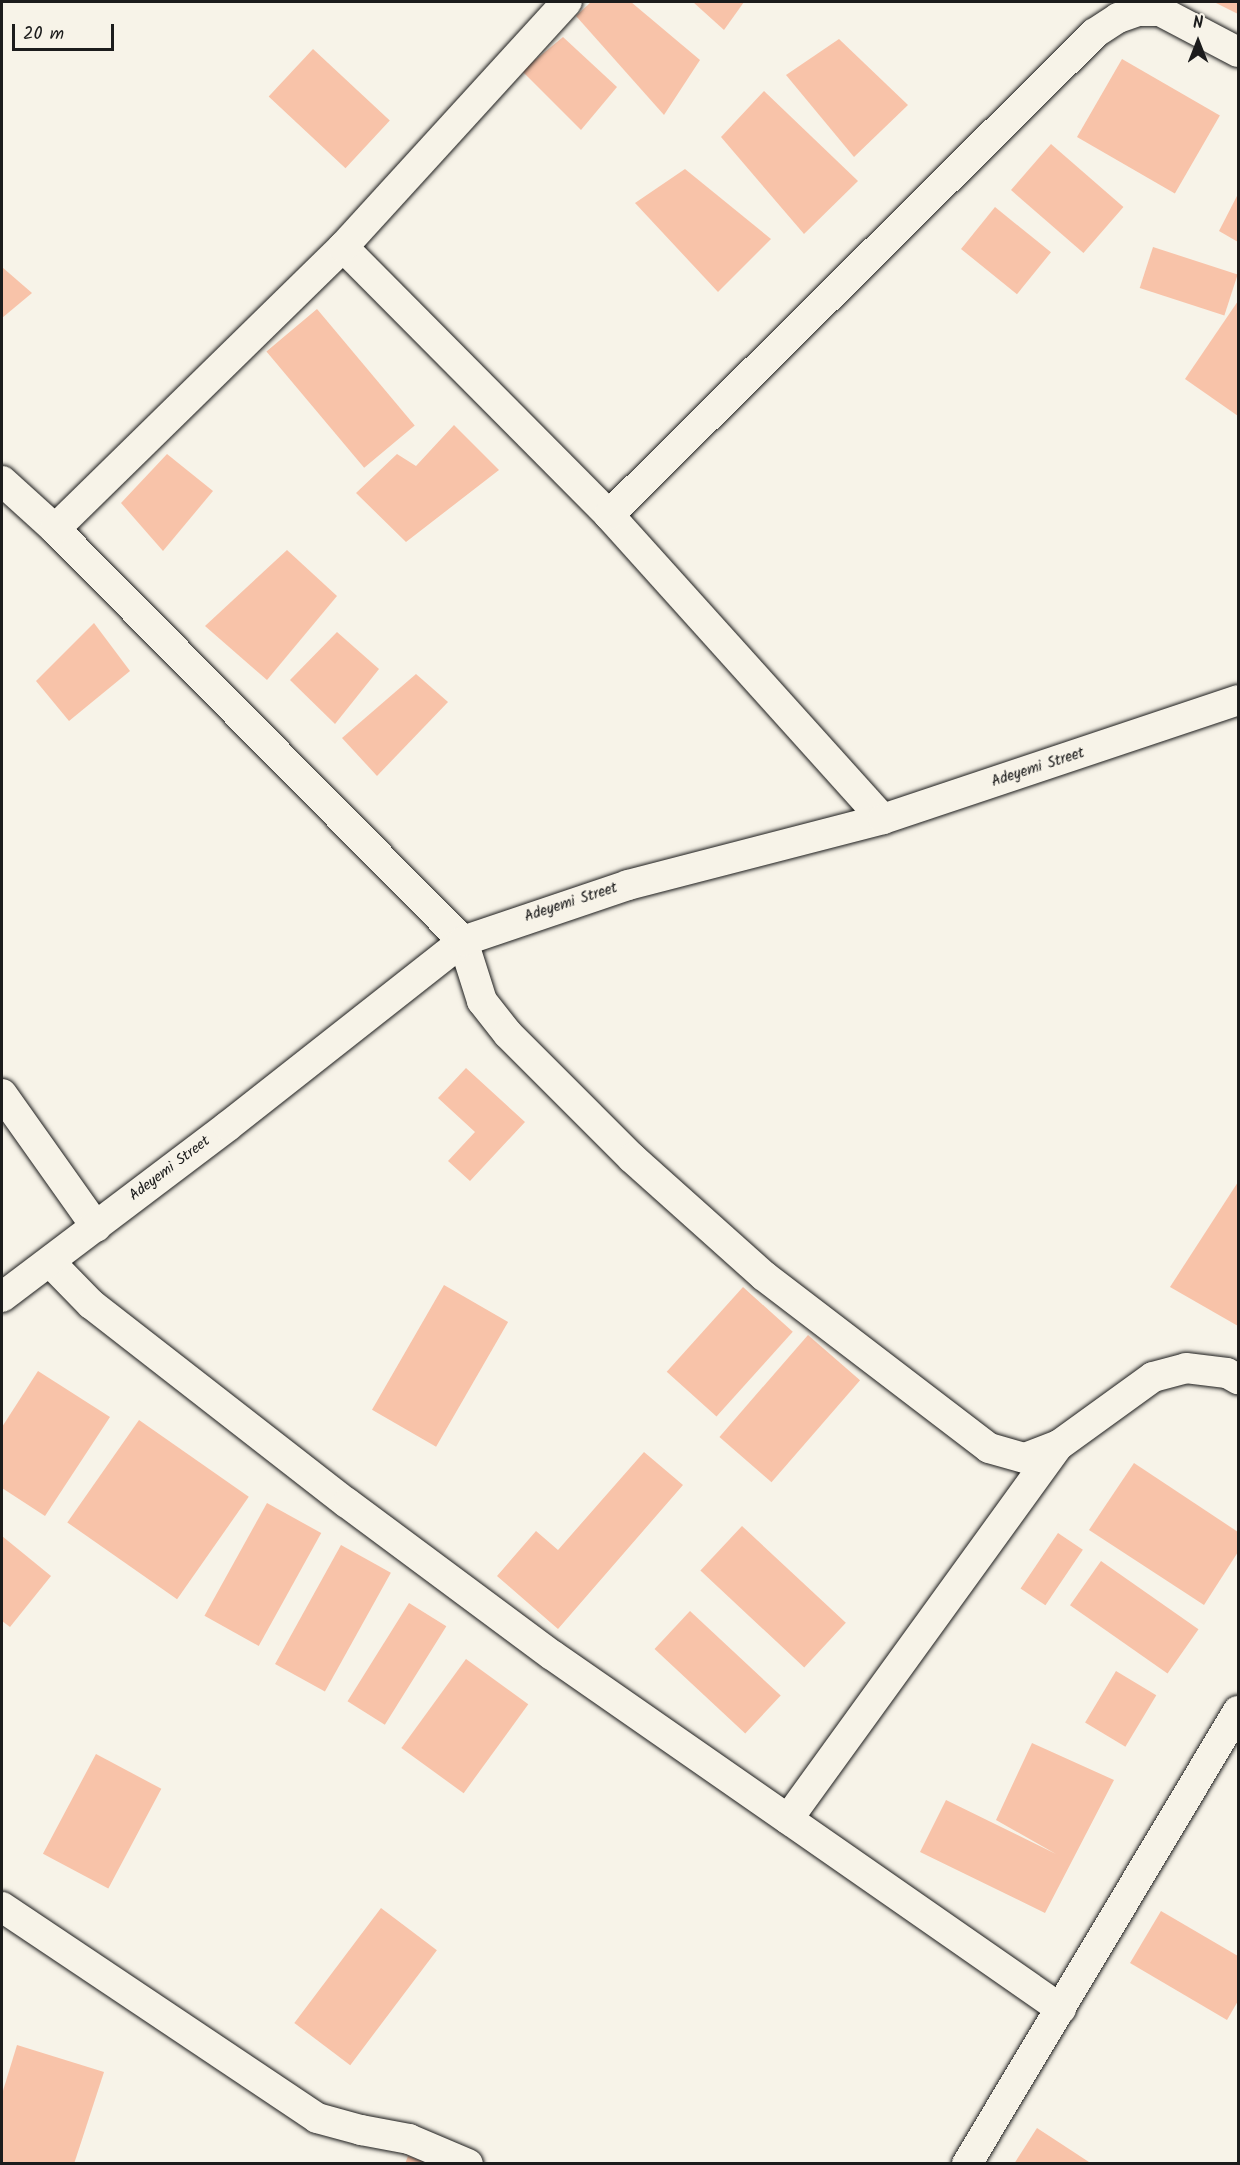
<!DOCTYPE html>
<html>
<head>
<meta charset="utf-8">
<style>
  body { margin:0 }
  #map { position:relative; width:1240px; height:2165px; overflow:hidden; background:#f7f3e8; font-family:Kalam,sans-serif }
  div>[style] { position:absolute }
  .building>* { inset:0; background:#f8c3a9; transform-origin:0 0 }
  .roads { filter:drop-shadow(0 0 2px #1c1c1c) drop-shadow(0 0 2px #1c1c1c) }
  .minor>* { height:30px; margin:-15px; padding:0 15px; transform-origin:15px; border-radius:15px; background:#f7f3e8 }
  span { translate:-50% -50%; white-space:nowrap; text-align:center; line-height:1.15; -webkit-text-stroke:4.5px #f7f3e8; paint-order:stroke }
  .street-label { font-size:15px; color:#1c1c1c }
  .frame { position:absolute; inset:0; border:3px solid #1c1c1c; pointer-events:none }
  .north { position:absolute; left:1168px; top:12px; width:60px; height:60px; -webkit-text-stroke:4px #f7f3e8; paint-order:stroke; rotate:0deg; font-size:16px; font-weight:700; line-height:24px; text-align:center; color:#1c1c1c }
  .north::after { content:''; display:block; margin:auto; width:21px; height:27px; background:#1c1c1c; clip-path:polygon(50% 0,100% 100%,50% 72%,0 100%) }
  .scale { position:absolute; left:12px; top:24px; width:102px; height:27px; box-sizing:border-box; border:3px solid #1c1c1c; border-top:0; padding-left:8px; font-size:18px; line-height:21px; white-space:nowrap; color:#1c1c1c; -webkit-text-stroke:4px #f7f3e8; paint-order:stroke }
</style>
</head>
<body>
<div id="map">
  <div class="building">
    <i style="clip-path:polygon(591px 2px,631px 2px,700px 60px,664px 115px,576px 16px)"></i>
    <i style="clip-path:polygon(693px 2px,744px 2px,724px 30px)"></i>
    <i style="clip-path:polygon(1214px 2px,1238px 2px,1238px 14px)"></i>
    <i style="clip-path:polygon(563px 37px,617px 87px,581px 130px,522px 71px)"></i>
    <i style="clip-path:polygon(839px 39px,908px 105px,854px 157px,786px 75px)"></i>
    <i style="left:313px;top:49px;width:105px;height:65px;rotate:43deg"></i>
    <i style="left:1122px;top:59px;width:113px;height:90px;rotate:30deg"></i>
    <i style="clip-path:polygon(764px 91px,858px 181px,804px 234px,721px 137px)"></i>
    <i style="left:1051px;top:144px;width:96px;height:61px;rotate:41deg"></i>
    <i style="clip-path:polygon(685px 169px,771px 239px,718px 292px,635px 203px)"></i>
    <i style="clip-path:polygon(1238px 194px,1238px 242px,1219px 231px)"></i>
    <i style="left:995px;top:207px;width:72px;height:54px;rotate:39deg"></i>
    <i style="left:1153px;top:247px;width:89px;height:43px;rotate:18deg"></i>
    <i style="clip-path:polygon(2px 267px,32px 293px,2px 318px)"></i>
    <i style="clip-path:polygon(1238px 301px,1238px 416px,1185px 379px)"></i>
    <i style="left:317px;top:309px;width:152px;height:66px;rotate:50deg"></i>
    <i style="clip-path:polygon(454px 425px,499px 470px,406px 542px,356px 493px,397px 454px,416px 466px)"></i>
    <i style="clip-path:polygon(167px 454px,213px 491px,163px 551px,121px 503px)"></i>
    <i style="clip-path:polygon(287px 550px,337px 596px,267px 680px,205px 626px)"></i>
    <i style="clip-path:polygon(94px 623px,130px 671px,69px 721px,36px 681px)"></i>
    <i style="clip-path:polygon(337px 632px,379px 669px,335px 724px,290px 680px)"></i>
    <i style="clip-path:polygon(416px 674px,448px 702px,377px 776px,342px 738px)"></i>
    <i style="clip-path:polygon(466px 1068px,525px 1122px,470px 1181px,448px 1161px,475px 1132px,438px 1098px)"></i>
    <i style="clip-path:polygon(1238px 1182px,1238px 1326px,1170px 1287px)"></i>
    <i style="left:444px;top:1285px;width:74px;height:144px;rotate:30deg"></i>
    <i style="left:743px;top:1287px;width:67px;height:114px;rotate:42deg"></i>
    <i style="left:808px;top:1335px;width:69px;height:135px;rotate:41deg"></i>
    <i style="clip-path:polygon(38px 1371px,110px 1417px,45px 1516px,2px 1488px,2px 1427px)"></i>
    <i style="left:139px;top:1420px;width:134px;height:125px;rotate:35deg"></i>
    <i style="clip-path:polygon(644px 1452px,683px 1485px,558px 1629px,497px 1576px,536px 1531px,558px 1550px)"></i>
    <i style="clip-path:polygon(1134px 1463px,1238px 1532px,1238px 1552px,1204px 1605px,1089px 1530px)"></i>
    <i style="left:267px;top:1503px;width:62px;height:129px;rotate:29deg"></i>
    <i style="left:742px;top:1526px;width:142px;height:61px;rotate:43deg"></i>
    <i style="left:1058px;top:1533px;width:30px;height:67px;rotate:34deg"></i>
    <i style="clip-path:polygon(2px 1536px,51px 1576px,10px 1627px,2px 1621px)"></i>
    <i style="left:341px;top:1545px;width:57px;height:136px;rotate:29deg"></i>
    <i style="left:1101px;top:1561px;width:119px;height:54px;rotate:35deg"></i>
    <i style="left:409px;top:1603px;width:44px;height:116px;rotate:32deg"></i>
    <i style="left:690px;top:1611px;width:124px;height:52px;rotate:43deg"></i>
    <i style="left:466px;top:1659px;width:77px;height:110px;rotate:36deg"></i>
    <i style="left:1116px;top:1671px;width:47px;height:60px;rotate:31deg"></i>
    <i style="clip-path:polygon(1032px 1743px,1114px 1780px,1045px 1913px,920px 1852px,946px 1800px,1056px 1854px,996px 1820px)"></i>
    <i style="left:96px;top:1754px;width:74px;height:113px;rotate:28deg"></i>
    <i style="left:381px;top:1908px;width:70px;height:144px;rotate:37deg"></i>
    <i style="clip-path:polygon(1161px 1911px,1238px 1956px,1238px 2001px,1227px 2020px,1130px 1963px)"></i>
    <i style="clip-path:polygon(17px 2045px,104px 2072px,74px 2164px,2px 2164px,2px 2094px)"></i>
    <i style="clip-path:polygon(1037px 2128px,1092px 2164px,1014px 2164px)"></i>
    <i style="clip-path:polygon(408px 2156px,426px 2163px,426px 2164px,405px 2164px)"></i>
  </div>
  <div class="roads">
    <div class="minor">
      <i style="left:343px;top:247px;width:378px;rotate:45.2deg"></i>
      <i style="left:609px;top:515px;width:409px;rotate:48deg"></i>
      <i style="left:2px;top:481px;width:72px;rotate:42.2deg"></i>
      <i style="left:55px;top:529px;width:580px;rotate:45.28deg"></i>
      <i style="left:463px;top:941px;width:63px;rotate:72.4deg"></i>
      <i style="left:482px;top:1001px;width:42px;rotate:51.8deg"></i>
      <i style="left:508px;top:1034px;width:175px;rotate:45deg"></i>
      <i style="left:632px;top:1158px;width:177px;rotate:41.8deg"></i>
      <i style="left:764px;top:1276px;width:283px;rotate:37.4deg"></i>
      <i style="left:989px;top:1448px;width:37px;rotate:16deg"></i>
      <i style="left:1025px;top:1458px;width:36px;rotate:-21deg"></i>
      <i style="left:1059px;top:1445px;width:116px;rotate:-35.9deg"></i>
      <i style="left:1153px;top:1377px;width:34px;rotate:-15deg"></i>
      <i style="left:1186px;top:1368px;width:41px;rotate:7deg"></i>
      <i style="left:1227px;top:1373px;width:13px;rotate:29deg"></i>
      <i style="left:609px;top:515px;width:684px;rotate:-44.76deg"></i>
      <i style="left:1095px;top:33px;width:27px;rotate:-33deg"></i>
      <i style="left:1118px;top:18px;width:21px;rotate:-19deg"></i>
      <i style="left:1138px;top:11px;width:22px"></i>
      <i style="left:1160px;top:11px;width:88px;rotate:27.7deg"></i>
      <i style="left:55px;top:529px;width:403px;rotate:-44.4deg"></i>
      <i style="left:343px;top:247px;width:332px;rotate:-47.6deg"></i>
      <i style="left:2px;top:1094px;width:163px;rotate:54.7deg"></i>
      <i style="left:50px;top:1262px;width:59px;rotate:45.7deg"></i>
      <i style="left:91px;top:1304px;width:324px;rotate:37.9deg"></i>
      <i style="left:347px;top:1503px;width:255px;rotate:36.6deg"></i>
      <i style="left:552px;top:1655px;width:620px;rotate:34.82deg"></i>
      <i style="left:2px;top:1297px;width:283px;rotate:-37.1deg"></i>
      <i style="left:228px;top:1126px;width:299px;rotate:-38.2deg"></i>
      <i style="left:463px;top:941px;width:174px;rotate:-18.7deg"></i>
      <i style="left:628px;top:885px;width:263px;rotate:-14.5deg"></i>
      <i style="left:883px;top:819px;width:374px;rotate:-18.5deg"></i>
      <i style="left:788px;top:1819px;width:462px;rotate:-54.1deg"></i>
      <i style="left:2px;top:1907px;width:379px;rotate:33.8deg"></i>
      <i style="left:317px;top:2118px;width:46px;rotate:15.3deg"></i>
      <i style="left:361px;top:2130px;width:49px;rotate:10.6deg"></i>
      <i style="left:409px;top:2139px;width:64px;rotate:23deg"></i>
      <i style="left:967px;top:2164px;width:528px;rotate:-59.11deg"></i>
    </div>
  </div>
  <div class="street-label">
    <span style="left:1038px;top:768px;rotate:-18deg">Adeyemi Street</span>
    <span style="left:571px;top:903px;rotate:-18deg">Adeyemi Street</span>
    <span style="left:170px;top:1169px;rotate:-37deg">Adeyemi Street</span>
  </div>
  <div class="frame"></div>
  <div class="north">N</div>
  <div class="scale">20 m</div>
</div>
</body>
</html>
